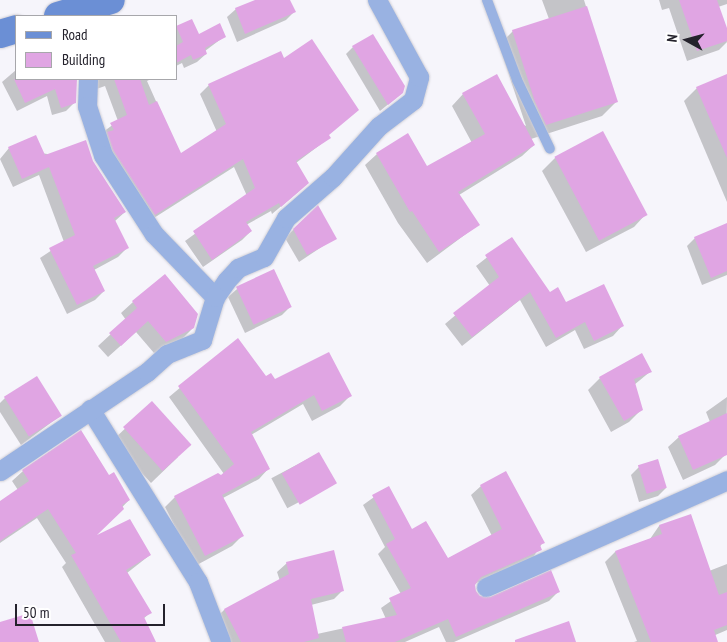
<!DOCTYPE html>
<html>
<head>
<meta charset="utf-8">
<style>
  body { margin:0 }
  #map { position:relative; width:727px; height:642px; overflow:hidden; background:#f6f5fb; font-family:"PT Sans Narrow",sans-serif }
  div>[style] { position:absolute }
  .shadow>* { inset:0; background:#0003; transform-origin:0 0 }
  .building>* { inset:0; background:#e0a5e3; transform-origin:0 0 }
  .roads { filter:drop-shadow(0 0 1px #d0cfd6) drop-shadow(0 0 1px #d0cfd6) }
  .lane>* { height:10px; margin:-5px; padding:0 5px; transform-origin:5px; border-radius:5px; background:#99b2e2 }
  .street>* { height:19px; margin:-9.5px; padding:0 9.5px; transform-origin:9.5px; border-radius:9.5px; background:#99b2e2 }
  .secondary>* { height:28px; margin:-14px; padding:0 14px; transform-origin:14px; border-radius:14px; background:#6b8fd5 }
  span { translate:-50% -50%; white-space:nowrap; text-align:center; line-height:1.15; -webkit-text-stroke:4px #fff; paint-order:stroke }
  .legend { position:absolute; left:15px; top:15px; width:162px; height:65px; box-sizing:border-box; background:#fff; border:1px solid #a7a7ab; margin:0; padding:6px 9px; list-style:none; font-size:15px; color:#24222c }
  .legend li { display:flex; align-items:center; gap:10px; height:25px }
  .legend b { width:25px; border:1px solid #a7a7ab }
  .north { position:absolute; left:662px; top:15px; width:50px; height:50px; -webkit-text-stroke:4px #fff; paint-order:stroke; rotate:277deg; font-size:14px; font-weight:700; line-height:20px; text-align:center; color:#24222c }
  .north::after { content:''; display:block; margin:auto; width:18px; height:22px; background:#24222c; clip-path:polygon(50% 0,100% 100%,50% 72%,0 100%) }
  .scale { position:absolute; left:15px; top:604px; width:150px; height:22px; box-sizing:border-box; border:2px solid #24222c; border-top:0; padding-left:6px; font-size:15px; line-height:18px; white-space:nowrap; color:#24222c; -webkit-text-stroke:4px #fff; paint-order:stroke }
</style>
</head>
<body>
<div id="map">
  <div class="shadow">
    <i style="clip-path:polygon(258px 0,288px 0,294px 12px,286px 20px,237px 42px,227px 17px,236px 9px)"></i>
    <i style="clip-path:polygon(542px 0,584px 0,616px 102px,602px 116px,531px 139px,534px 145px,522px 156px,459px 195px,478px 225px,427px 263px,398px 223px,365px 165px,377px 154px,426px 168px,472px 143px,452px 106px,463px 94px,526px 126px,499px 45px,513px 31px,549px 19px)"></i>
    <i style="clip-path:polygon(659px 0,727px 0,727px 4px,718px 7px,727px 42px,719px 50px,687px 61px,669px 8px,662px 10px)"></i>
    <i style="clip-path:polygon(192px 21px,198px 36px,225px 36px,205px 51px,206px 54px,197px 62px,184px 68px,182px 63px,176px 66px,176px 28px)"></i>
    <i style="clip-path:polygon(353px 47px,402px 93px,380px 111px,346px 54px)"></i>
    <i style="clip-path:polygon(16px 70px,16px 79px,76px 79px,75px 102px,66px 111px,52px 115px,47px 96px,17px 111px,2px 82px)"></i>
    <i style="clip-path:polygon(727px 75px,727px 202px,684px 101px,697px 88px)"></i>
    <i style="clip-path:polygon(86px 79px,151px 79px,147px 81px,180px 155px,217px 132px,200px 94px,209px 85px,329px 138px,296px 163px,298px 192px,272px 214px,271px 211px,246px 225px,251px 231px,242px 240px,203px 267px,185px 241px,247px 196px,234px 167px,146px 223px,105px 159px,103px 132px,118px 121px,105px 86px,91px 91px)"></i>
    <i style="clip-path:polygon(602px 133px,646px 214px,634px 227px,586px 252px,542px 171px,555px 158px)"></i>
    <i style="clip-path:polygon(9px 148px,92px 161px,125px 212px,115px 221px,127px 248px,118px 257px,94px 270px,104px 291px,95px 300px,67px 314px,40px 258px,64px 242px,39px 175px,13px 187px,0 159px)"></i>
    <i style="clip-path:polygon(727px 225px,727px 275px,702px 285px,687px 246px,695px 238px)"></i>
    <i style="clip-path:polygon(294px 229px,335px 238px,299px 262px,285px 238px)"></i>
    <i style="clip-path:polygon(512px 238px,549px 293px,565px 304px,622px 326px,613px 336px,584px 349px,575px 330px,546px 347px,520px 300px,462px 346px,445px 324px,490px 286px,476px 266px)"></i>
    <i style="clip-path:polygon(237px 289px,290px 307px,282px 315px,245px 333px,228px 297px)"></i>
    <i style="clip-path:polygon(133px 302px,193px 328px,181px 340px,154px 353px,136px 332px,108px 357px,98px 346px,126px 320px,121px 313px)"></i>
    <i style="clip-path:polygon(237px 340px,265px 378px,351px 395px,340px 406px,312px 421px,303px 404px,251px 435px,269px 468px,259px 479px,223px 498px,242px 536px,232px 546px,195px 566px,165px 507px,175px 497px,224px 474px,169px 397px)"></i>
    <i style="clip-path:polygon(651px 371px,634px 385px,642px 409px,629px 422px,611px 432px,588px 390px,600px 378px)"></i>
    <i style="clip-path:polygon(727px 397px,726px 454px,715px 465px,683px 480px,668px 447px,679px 437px,710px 422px,706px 412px)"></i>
    <i style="clip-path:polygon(5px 398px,60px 416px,21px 445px,0 412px,0 403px)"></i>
    <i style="clip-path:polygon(152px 403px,178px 457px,151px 483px,112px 441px)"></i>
    <i style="left:319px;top:453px;width:34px;height:54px;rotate:62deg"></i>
    <i style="clip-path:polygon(639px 467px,666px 488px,658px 496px,639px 502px,631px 475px)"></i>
    <i style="clip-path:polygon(23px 471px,108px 477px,129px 500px,93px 538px,150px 555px,127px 573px,150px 613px,143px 619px,155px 642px,105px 642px,62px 567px,66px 563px,37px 518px,0 543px,0 503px,18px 490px,12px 481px)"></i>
    <i style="clip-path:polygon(481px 486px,543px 542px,532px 559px,474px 584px,474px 592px,479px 598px,490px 599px,559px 591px,549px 601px,454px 642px,446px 642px,439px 627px,405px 642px,225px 642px,215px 619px,224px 610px,280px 581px,277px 572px,287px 563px,343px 590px,334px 599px,311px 605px,317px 634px,386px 619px,381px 608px,401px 594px,378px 554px,385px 547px,363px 505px,388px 487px,411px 531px,447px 559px,492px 536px,471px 495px)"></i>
    <i style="clip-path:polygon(691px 516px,709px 571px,727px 564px,727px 630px,713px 636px,715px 642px,634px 642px,637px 641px,605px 562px,615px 552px,650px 539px,659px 526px)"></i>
  </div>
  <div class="building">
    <i style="clip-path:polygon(255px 0,290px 0,296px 12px,245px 34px,235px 8px)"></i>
    <i style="clip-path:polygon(679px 0,717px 0,727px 28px,727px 41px,697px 51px)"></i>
    <i style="clip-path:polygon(587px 6px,618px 102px,546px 125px,535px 102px,512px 30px)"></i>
    <i style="clip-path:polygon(192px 19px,199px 34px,220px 23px,226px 37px,205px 48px,207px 54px,193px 60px,191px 55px,176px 63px,176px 46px,183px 42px,176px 26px)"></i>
    <i style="clip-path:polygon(373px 34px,405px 86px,403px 93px,388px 105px,352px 46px)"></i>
    <i style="clip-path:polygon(312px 39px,359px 110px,329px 135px,331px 138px,296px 161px,309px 183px,281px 207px,279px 203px,246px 222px,252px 231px,212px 260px,193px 231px,255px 188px,243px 159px,155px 215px,113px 150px,107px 132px,114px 130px,110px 123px,127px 115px,114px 79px,140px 79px,149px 105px,157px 101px,181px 153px,226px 124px,208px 84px,281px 51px,284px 58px)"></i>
    <i style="clip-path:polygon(497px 74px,535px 145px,458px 192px,480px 225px,439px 252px,412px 211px,410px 212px,376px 153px,408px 133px,427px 166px,485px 134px,462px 93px)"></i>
    <i style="clip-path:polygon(727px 74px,727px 158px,696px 87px)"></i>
    <i style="clip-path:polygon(14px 79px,77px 79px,76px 103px,61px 108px,55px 89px,25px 103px)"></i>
    <i style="left:603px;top:131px;width:95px;height:55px;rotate:62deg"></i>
    <i style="clip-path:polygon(36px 135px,45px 155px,86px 140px,93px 161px,126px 212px,114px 218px,129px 248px,93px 266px,105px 291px,77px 305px,49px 248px,75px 235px,49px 167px,22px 179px,8px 147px)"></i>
    <i style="clip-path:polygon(318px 205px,337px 239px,307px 255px,293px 229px)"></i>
    <i style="clip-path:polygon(727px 223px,727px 271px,711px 278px,694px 237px)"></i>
    <i style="clip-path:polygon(512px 237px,550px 292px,558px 287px,566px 302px,604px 284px,624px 326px,594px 341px,585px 322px,556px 338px,530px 292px,472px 337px,453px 313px,499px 277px,485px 255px)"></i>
    <i style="left:274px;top:269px;width:42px;height:42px;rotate:65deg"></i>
    <i style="clip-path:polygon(165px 274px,198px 314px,194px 328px,166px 342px,148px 321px,121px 346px,109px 333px,137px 308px,132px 301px)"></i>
    <i style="clip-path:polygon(238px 338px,266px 376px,271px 373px,275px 379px,329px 352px,352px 396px,322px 411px,314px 395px,251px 432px,270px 469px,222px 495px,244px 536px,205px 556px,174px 496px,218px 473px,221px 475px,234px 464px,178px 386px)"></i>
    <i style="clip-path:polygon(642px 353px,652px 372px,634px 379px,643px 410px,624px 421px,599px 377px)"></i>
    <i style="left:37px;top:376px;width:47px;height:39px;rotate:58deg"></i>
    <i style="left:152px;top:401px;width:59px;height:39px;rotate:48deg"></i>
    <i style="clip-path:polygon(727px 413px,727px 455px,693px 470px,678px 436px)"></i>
    <i style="clip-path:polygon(81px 430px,109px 475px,114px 472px,130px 500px,122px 505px,124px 509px,97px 535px,130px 519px,151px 555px,126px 570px,152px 613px,144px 617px,156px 642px,121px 642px,71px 555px,76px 553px,48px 509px,0 541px,0 501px,29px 481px,22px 470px)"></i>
    <i style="left:319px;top:452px;width:36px;height:43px;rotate:60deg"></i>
    <i style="left:658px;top:459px;width:30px;height:21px;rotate:73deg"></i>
    <i style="clip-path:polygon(506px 471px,545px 543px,540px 545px,542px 550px,481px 577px,475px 585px,476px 591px,480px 596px,490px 597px,551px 570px,560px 592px,456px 637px,448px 619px,395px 642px,346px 642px,342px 627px,397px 615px,389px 598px,411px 588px,386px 544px,395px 539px,372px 495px,389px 486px,412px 529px,426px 521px,448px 558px,502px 529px,480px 485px)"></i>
    <i style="clip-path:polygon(691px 514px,719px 595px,727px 592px,727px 625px,714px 630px,718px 642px,651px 642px,615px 551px,662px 534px,659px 525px)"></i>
    <i style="clip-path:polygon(334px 550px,344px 591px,311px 599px,319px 638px,304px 642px,241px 642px,224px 609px,289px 574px,286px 562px)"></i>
    <i style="clip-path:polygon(30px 613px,39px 642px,0 642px,0 622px)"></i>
    <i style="clip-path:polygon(569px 621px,576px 642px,515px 642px,515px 640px)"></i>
  </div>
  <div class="roads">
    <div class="lane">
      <i style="left:487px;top:0;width:85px;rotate:69.4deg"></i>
      <i style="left:517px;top:80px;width:76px;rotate:64.4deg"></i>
    </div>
    <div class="street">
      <i style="left:88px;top:79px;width:27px;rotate:92deg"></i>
      <i style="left:87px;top:106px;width:52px;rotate:71.9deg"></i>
      <i style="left:103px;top:155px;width:94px;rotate:57.2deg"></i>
      <i style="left:154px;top:234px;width:88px;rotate:45.9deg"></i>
      <i style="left:90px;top:409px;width:204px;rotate:58deg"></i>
      <i style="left:198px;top:582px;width:64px;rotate:69deg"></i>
      <i style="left:0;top:471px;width:177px;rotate:-34deg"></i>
      <i style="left:147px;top:372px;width:27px;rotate:-42deg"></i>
      <i style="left:167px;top:354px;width:38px;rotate:-22deg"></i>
      <i style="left:202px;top:340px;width:45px;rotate:-73.2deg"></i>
      <i style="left:215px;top:297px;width:19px;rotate:-55deg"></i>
      <i style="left:226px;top:281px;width:18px;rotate:-47deg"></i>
      <i style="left:238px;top:268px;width:28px;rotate:-23deg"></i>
      <i style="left:264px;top:257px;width:45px;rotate:-60.6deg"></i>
      <i style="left:286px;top:218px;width:62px;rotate:-41.1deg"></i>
      <i style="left:333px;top:177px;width:69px;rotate:-48deg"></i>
      <i style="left:379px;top:126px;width:43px;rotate:-37.4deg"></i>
      <i style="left:413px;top:100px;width:24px;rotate:-75deg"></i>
      <i style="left:419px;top:77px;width:88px;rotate:-118.6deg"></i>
      <i style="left:486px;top:587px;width:264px;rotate:-23.9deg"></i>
    </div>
    <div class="secondary">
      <i style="left:58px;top:16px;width:55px;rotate:-16.8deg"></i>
      <i style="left:0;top:34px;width:17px;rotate:-17deg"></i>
    </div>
  </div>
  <ul class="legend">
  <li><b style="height:6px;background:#6b8fd5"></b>Road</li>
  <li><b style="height:14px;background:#e0a5e3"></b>Building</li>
  </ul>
  <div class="north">N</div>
  <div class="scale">50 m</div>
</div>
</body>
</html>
